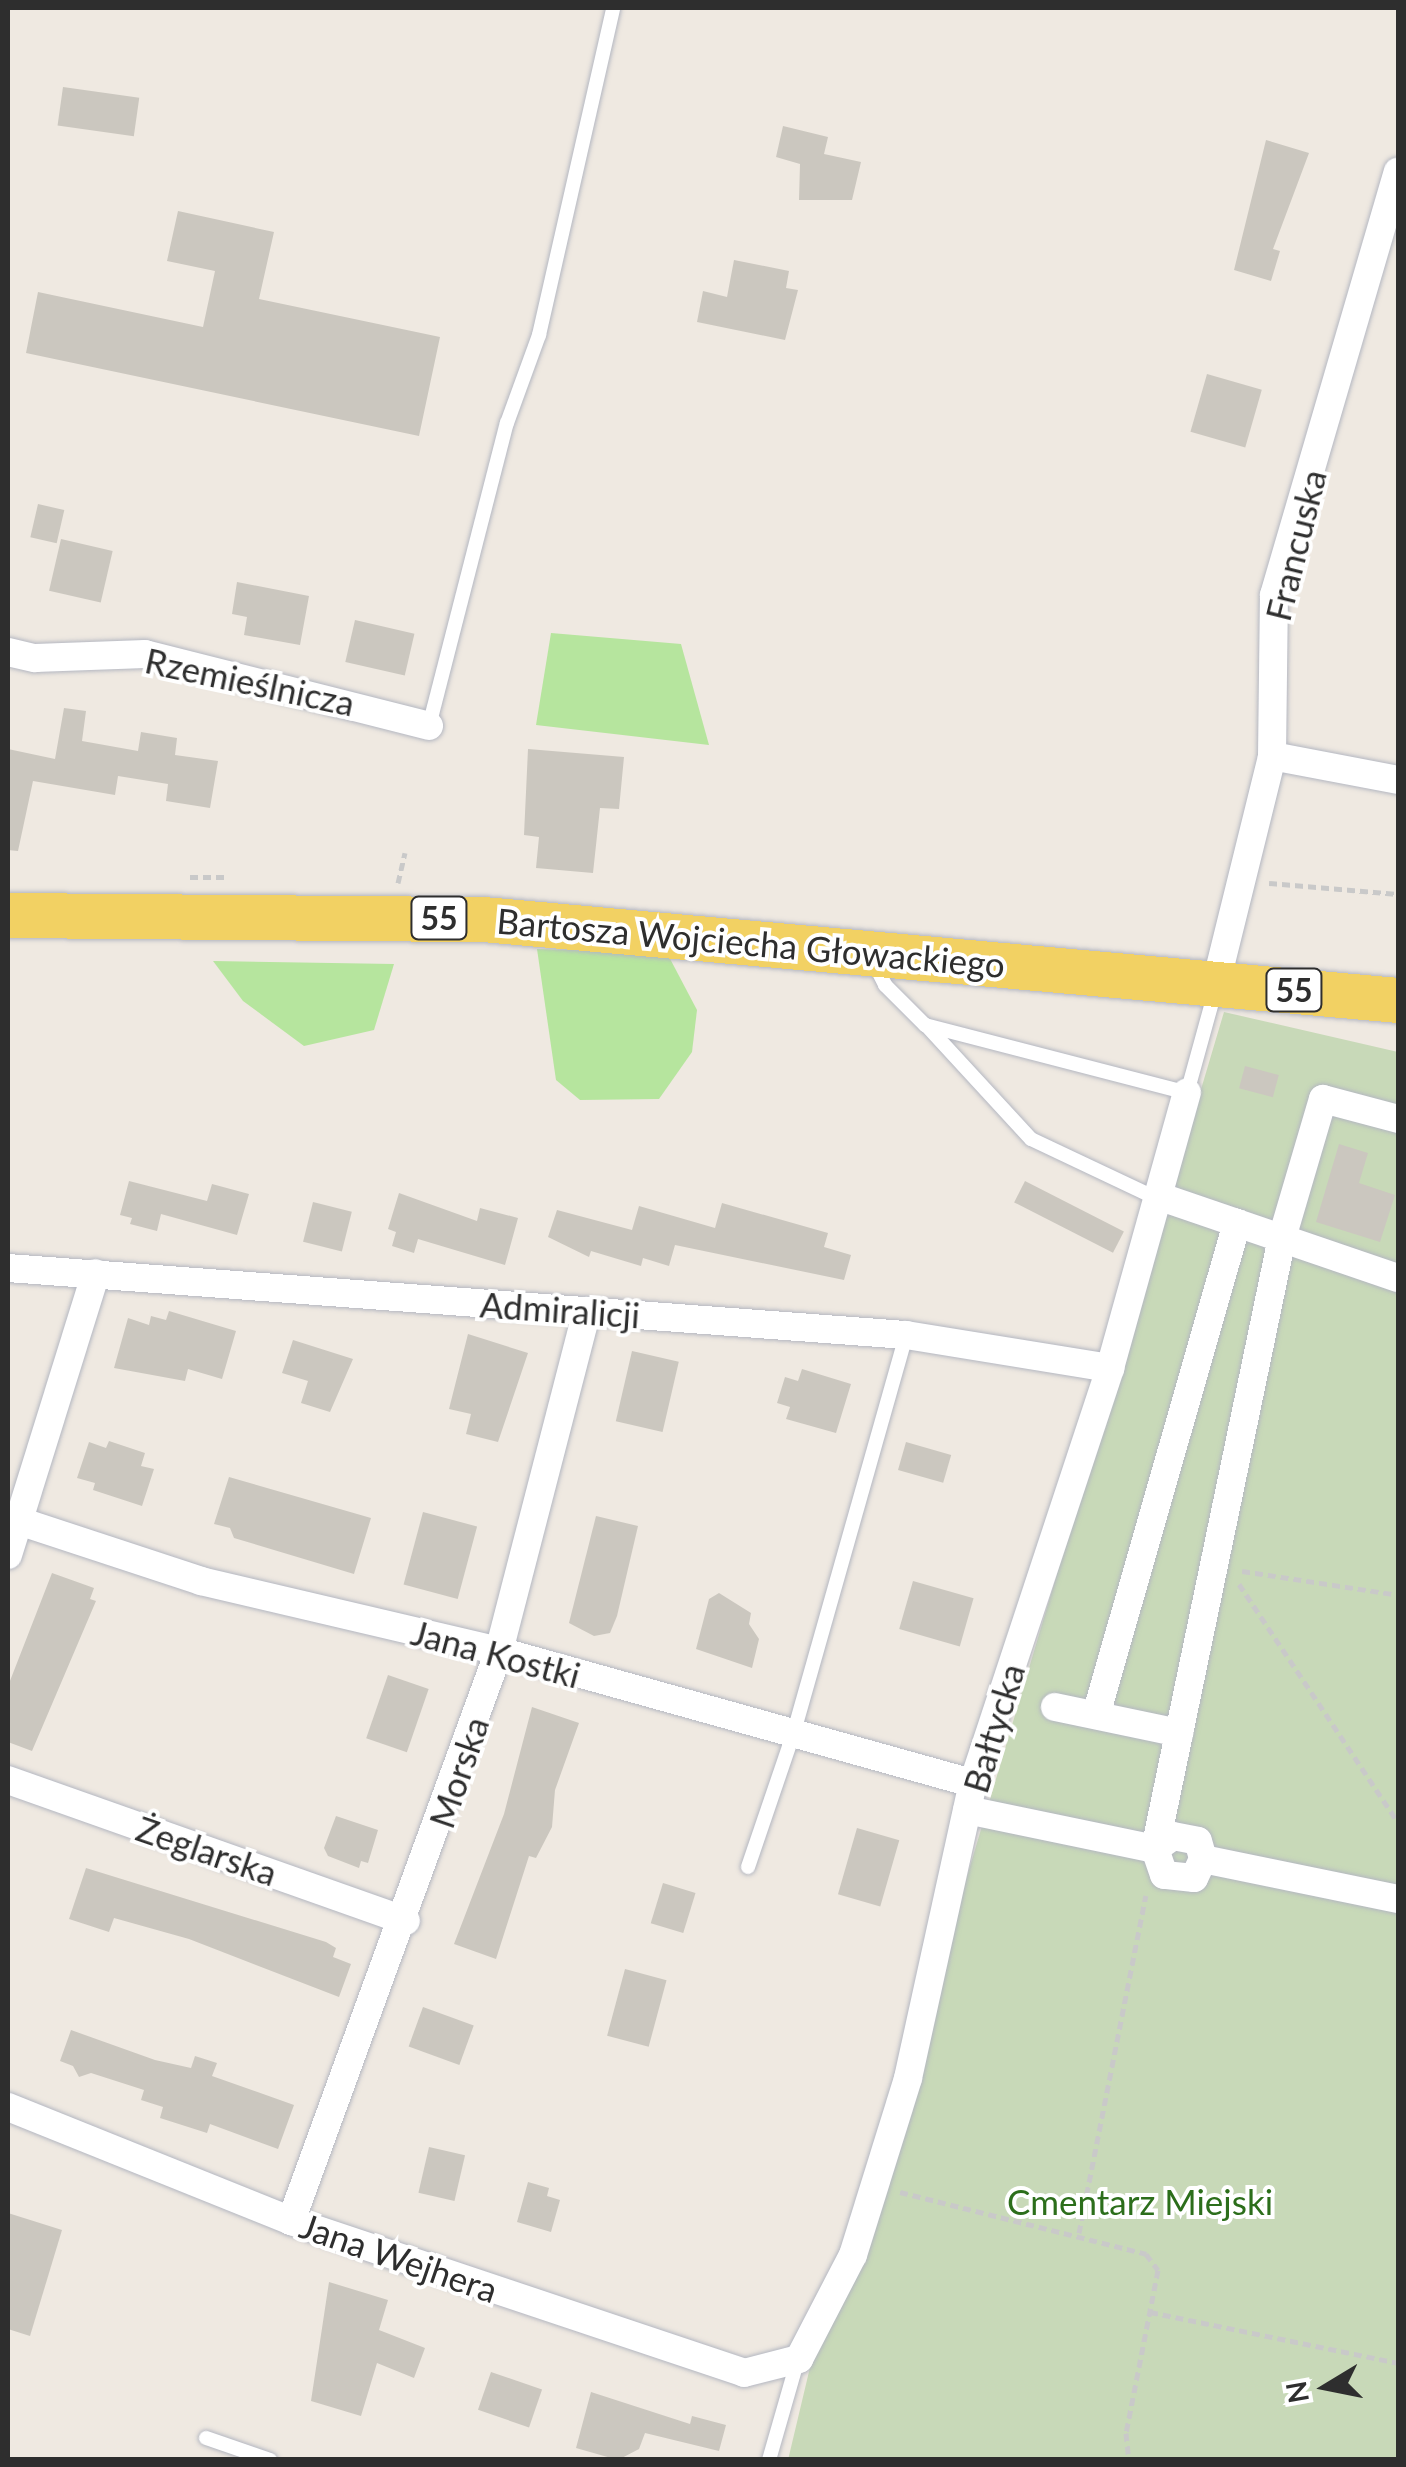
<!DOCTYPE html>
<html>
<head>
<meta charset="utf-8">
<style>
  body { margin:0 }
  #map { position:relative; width:1406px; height:2467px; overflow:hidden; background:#efe9e1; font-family:Lato,sans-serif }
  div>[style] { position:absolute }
  .green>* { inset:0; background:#b6e59e }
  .cemetery>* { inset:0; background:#c8d9b8 }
  .building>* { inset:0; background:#cbc7bf; transform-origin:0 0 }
  .path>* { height:5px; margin-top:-2.5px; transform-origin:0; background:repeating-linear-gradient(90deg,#c9c9c9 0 8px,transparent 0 13px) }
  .roads { filter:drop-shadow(0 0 2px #b4b7c1) drop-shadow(0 0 2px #b4b7c1) }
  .lane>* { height:14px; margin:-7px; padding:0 7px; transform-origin:7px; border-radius:7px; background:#fff }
  .street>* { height:28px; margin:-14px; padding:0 14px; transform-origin:14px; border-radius:14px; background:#fff }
  .primary>* { height:45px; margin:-22.5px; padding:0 22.5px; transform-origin:22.5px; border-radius:22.5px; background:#f2d163 }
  span { translate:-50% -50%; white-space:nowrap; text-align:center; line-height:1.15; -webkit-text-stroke:8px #fff; paint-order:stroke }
  .shield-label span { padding:2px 8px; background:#fff; border:2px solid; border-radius:8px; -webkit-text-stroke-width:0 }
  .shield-label { font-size:32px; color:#2e2e2e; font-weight:700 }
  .street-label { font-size:35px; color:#2e2e2e }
  .park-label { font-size:35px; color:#2c6e1b }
  .frame { position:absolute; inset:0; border:10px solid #2e2e2e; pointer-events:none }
  .north { position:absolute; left:1276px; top:2337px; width:100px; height:100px; -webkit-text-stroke:8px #fff; paint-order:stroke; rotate:260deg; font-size:28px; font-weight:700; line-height:40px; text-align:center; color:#2e2e2e }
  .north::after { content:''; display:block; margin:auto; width:35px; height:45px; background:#2e2e2e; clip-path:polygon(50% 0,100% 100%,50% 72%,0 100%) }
</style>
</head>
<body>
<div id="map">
  <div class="green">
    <i style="clip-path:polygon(551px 633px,681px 644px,709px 745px,536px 725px)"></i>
    <i style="clip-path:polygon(537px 949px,667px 953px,697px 1010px,692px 1052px,659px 1099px,580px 1100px,556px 1080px)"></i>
    <i style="clip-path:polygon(213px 961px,394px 964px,374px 1030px,304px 1046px,243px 1001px)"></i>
  </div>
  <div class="cemetery">
    <i style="clip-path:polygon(1224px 1012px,1398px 1052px,1398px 2459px,788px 2460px,821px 2321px,938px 1974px)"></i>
  </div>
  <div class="building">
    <i style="left:63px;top:87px;width:77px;height:39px;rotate:8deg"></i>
    <i style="clip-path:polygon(783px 126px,828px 137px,824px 154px,861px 162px,852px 200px,799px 200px,800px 164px,776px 157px)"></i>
    <i style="clip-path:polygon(1266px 140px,1309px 153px,1273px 249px,1280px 251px,1271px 281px,1234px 270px)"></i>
    <i style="clip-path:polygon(178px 211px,274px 232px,259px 299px,440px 337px,419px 436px,26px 353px,38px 292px,203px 327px,215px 271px,167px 261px)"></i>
    <i style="clip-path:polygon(734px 260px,789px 271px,786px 288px,798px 290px,785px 340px,697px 322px,703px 291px,727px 297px)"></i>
    <i style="left:1207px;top:374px;width:57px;height:60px;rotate:16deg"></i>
    <i style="left:38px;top:504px;width:27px;height:34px;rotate:13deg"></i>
    <i style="left:61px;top:539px;width:53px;height:53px;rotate:13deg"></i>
    <i style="clip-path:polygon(237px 582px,309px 596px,300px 645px,244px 635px,247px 617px,232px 614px)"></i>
    <i style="left:355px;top:620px;width:61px;height:43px;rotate:13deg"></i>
    <i style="clip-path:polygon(64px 708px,86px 711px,82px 741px,138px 751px,141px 732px,177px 738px,175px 755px,218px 761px,210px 808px,166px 801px,168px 784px,118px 776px,115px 795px,33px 781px,18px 851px,8px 850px,8px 749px,55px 759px)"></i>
    <i style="clip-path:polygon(528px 749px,624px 757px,619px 809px,600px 808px,593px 873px,536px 868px,539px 837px,524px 835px)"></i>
    <i style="left:1245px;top:1066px;width:35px;height:23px;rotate:15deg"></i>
    <i style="clip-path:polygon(1339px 1144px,1368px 1153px,1359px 1183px,1395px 1195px,1380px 1242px,1316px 1222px)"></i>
    <i style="clip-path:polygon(129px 1181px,207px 1201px,212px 1184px,249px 1194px,237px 1235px,161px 1214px,157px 1231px,130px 1224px,132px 1218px,120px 1215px)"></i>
    <i style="left:1025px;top:1181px;width:111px;height:24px;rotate:27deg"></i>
    <i style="clip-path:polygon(399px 1193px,477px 1221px,480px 1208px,518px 1218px,505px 1265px,418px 1239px,414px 1253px,392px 1246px,396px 1232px,388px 1229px)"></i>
    <i style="left:313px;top:1202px;width:40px;height:41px;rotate:14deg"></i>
    <i style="clip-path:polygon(722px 1203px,828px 1233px,824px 1247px,851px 1255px,844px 1280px,675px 1245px,669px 1266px,643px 1258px,641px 1266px,591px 1251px,589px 1257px,548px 1237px,557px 1210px,632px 1230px,639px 1206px,715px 1228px)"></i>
    <i style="clip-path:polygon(169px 1311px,236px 1331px,222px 1379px,188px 1369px,185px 1381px,114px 1368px,128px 1318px,149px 1325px,151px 1316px,166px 1320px)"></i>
    <i style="clip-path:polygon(468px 1334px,528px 1353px,498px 1442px,466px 1434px,471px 1414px,449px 1409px)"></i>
    <i style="clip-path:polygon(293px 1340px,353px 1359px,330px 1412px,301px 1403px,308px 1381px,282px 1373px)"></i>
    <i style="left:632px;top:1351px;width:48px;height:72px;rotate:13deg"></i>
    <i style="clip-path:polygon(802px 1369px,851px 1384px,836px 1433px,786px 1419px,790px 1407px,777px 1403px,785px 1377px,798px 1381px)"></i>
    <i style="clip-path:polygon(109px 1441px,145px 1453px,141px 1466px,154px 1469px,142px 1506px,93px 1490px,95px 1483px,77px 1478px,89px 1442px,106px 1448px)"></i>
    <i style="left:906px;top:1442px;width:47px;height:29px;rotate:16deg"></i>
    <i style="clip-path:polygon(229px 1477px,371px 1518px,354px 1574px,234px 1538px,230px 1528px,214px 1524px)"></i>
    <i style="left:423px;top:1512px;width:56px;height:75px;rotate:15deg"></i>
    <i style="clip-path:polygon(596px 1516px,638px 1526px,617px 1616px,610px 1633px,594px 1636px,569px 1623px)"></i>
    <i style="clip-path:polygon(52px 1573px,94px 1588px,90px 1599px,96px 1601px,32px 1751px,8px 1742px,8px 1686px)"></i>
    <i style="left:913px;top:1581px;width:63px;height:50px;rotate:16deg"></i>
    <i style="clip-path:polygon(719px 1593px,751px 1613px,749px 1624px,759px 1639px,752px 1668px,696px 1649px,709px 1599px)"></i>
    <i style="left:388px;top:1675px;width:43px;height:67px;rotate:19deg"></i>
    <i style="clip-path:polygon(532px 1707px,579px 1723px,555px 1790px,552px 1827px,536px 1858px,529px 1856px,496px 1959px,454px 1944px,504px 1814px)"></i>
    <i style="clip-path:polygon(336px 1816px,378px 1830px,368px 1863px,361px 1861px,359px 1868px,328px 1856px,324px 1848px)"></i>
    <i style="left:857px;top:1828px;width:44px;height:69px;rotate:16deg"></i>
    <i style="clip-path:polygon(86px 1868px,326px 1942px,336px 1948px,333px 1957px,351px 1964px,339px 1997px,189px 1939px,114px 1918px,109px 1932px,69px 1919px)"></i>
    <i style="left:663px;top:1883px;width:34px;height:42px;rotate:17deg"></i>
    <i style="left:625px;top:1969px;width:43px;height:69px;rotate:15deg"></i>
    <i style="left:423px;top:2007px;width:54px;height:42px;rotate:20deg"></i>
    <i style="clip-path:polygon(71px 2030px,155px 2060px,191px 2068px,195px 2056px,217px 2063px,212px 2076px,294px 2105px,278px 2149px,210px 2124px,207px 2133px,160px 2118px,163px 2107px,141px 2100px,144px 2090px,91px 2073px,79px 2077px,73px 2066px,60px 2061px)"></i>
    <i style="left:429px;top:2147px;width:37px;height:47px;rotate:13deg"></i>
    <i style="clip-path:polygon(528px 2182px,549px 2188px,547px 2196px,560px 2200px,551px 2232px,517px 2222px)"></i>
    <i style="clip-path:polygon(8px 2213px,62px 2230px,30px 2336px,8px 2329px)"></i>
    <i style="clip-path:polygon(329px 2282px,388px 2300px,379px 2330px,425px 2348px,414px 2378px,377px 2363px,361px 2416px,311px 2401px)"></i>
    <i style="left:491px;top:2372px;width:54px;height:40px;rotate:19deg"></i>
    <i style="clip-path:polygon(591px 2392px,690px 2424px,692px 2416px,726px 2425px,719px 2451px,645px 2433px,639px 2449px,618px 2460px,576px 2448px)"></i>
  </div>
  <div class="path">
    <i style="left:190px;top:877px;width:34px"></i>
    <i style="left:398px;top:883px;width:31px;rotate:-77deg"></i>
    <i style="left:1269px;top:883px;width:129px;rotate:4.9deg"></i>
    <i style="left:1242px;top:1571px;width:158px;rotate:8.7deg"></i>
    <i style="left:1239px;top:1584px;width:286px;rotate:56.3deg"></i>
    <i style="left:900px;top:2192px;width:254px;rotate:14.1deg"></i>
    <i style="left:1146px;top:2254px;width:20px;rotate:53deg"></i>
    <i style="left:1158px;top:2270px;width:166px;rotate:101.1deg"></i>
    <i style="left:1126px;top:2433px;width:27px;rotate:84deg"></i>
    <i style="left:1079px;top:2233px;width:344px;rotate:-78.8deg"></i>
    <i style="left:1150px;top:2312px;width:253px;rotate:11.6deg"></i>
  </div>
  <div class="roads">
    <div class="lane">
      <i style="left:429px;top:726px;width:313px;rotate:-75.6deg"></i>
      <i style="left:507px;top:423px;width:94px;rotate:-70deg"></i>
      <i style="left:539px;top:335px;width:335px;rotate:-77.2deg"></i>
      <i style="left:874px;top:963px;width:25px;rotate:63deg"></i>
      <i style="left:885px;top:985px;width:57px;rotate:45deg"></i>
      <i style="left:925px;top:1025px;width:271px;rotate:14.5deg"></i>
      <i style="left:1187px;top:1093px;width:106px;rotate:-74.6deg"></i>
      <i style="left:926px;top:1025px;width:155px;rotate:47.4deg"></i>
      <i style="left:1031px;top:1139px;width:143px;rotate:25.3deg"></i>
      <i style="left:748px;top:1867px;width:139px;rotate:-71.2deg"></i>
      <i style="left:793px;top:1735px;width:416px;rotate:-74.2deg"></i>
      <i style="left:206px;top:2438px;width:68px;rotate:19deg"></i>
      <i style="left:769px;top:2460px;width:105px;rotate:-74deg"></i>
    </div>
    <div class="street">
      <i style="left:8px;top:652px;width:28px;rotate:13deg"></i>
      <i style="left:35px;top:658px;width:110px;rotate:-2.1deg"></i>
      <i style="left:145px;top:654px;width:293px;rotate:14.2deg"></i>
      <i style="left:1272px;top:756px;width:128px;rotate:10.8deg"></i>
      <i style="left:1216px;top:983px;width:234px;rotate:-76.1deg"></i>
      <i style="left:1272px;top:756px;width:161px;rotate:-89.3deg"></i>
      <i style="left:1274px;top:595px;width:441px;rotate:-73.7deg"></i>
      <i style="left:1161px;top:1197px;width:250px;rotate:18.9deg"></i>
      <i style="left:8px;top:1268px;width:900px;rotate:4.27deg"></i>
      <i style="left:906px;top:1335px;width:207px;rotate:9.2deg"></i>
      <i style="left:19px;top:1521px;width:192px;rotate:18.2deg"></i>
      <i style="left:201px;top:1581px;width:306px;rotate:13.2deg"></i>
      <i style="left:499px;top:1651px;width:492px;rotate:15.6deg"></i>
      <i style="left:8px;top:1555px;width:295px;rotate:-72.7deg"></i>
      <i style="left:1055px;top:1707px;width:127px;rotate:11.8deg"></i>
      <i style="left:1096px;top:1715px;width:512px;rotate:-74.01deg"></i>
      <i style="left:8px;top:1780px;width:422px;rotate:19.5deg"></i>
      <i style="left:967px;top:1810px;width:192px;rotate:11.7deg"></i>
      <i style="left:1155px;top:1849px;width:22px;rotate:-36deg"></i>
      <i style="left:1173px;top:1836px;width:25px;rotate:11deg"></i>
      <i style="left:1198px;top:1841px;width:19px;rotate:74deg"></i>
      <i style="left:1203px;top:1859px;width:199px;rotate:11.6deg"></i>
      <i style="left:1203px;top:1859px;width:21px;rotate:115deg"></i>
      <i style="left:1194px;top:1878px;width:30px;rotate:-174deg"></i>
      <i style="left:1164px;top:1875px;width:28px;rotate:-109deg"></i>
      <i style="left:1155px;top:1849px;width:624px;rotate:-78.26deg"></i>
      <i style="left:1282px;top:1238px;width:145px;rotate:-73.6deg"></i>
      <i style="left:1323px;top:1099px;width:78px;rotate:14.9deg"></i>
      <i style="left:8px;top:2107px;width:305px;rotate:21.9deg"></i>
      <i style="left:291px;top:2221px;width:478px;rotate:18.5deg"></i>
      <i style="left:744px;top:2373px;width:57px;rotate:-14.3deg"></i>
      <i style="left:799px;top:2359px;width:117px;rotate:-62.6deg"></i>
      <i style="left:853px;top:2255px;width:185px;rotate:-72.7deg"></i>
      <i style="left:908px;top:2078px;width:302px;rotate:-77.6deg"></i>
      <i style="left:973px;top:1783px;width:437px;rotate:-71.7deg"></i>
      <i style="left:1110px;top:1368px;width:286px;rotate:-74.4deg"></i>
      <i style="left:291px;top:2221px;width:607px;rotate:-69.95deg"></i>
      <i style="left:499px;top:1651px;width:351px;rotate:-75.5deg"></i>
    </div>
    <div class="primary">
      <i style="left:8px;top:915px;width:475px;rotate:0.5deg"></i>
      <i style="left:483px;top:919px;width:919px;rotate:5.06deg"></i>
    </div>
  </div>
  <div class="shield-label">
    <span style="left:439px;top:918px">55</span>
    <span style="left:1294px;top:990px">55</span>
  </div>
  <div class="street-label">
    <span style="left:1295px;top:545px;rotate:-76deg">Francuska</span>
    <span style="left:250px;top:681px;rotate:12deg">Rzemieślnicza</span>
    <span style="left:751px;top:942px;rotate:5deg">Bartosza Wojciecha Głowackiego</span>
    <span style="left:560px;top:1309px;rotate:4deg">Admiralicji</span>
    <span style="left:496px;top:1653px;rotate:15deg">Jana Kostki</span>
    <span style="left:993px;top:1728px;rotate:-73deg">Bałtycka</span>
    <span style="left:458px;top:1772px;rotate:-71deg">Morska</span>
    <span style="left:207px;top:1850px;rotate:19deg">Żeglarska</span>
    <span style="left:399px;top:2257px;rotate:19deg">Jana Wejhera</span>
  </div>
  <div class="park-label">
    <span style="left:1140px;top:2201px">Cmentarz Miejski</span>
  </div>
  <div class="frame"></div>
  <div class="north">N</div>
</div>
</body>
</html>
